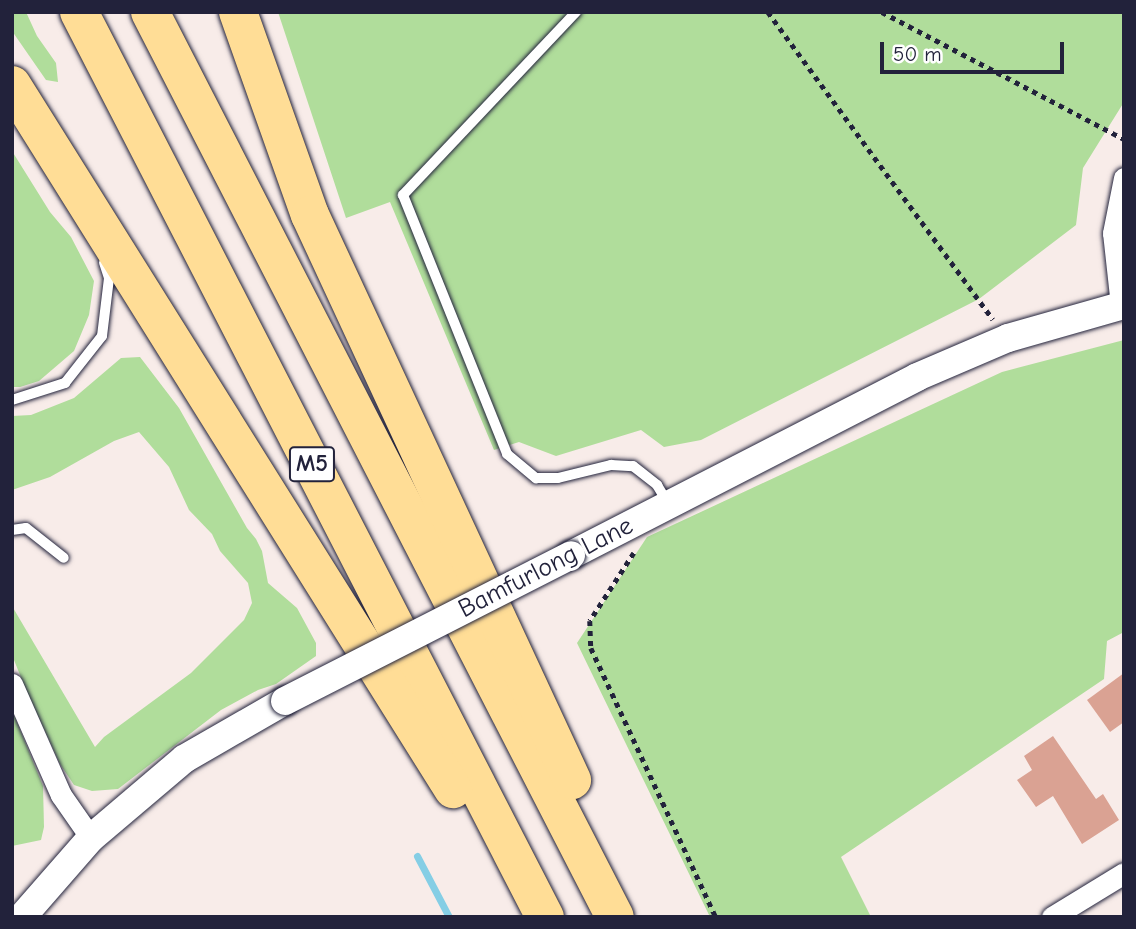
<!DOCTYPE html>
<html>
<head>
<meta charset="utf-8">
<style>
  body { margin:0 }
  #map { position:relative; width:1136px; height:929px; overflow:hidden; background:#f8ece9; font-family:"Comic Neue",sans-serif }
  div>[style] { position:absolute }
  .green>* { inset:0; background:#b0dd9b }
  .stream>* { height:7px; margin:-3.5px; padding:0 3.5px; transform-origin:3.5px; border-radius:3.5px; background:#85cee5 }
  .building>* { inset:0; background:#daa293 }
  .path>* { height:4.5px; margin-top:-2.25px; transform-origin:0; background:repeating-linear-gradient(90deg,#22223b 0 5px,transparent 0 10px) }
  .roads { filter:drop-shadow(0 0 2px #22223b) drop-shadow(0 0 2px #22223b) }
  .service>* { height:10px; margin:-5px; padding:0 5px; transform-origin:5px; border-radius:5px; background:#fff }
  .minor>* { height:21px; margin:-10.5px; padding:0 10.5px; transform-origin:10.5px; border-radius:10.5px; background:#fff }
  .tertiary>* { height:28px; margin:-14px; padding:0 14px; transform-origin:14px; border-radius:14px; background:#fff }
  .motorway>* { height:38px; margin:-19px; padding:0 19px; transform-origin:19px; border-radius:19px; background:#ffdd96 }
  .bridges { filter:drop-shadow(0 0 2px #22223b) drop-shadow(0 0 2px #22223b) }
  .tertiary-bridge>* { height:28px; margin:-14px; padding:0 14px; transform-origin:14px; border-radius:14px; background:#fff }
  span { translate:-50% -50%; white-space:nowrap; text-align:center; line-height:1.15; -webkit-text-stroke:6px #fff; paint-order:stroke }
  .shield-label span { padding:2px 5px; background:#fff; border:2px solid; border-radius:5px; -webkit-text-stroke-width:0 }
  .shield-label { font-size:24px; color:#22223b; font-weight:700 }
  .street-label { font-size:26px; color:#22223b }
  .frame { position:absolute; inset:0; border:14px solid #22223b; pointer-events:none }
  .scale { position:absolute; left:880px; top:42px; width:184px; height:32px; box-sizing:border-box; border:4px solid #22223b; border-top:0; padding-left:9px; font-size:21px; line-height:24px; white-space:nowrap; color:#22223b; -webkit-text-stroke:5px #fff; paint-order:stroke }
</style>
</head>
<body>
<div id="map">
  <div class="green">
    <i style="clip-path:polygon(12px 12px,26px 12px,37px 36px,56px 63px,58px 82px,46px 80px,12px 31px)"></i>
    <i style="clip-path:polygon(278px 12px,1124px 12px,1124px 102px,1083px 168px,1076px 225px,979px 299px,701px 440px,664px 447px,641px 430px,556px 456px,519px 442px,494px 450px,390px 202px,346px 218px)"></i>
    <i style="clip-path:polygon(12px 151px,50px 212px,71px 237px,94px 281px,89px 315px,74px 351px,39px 381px,20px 387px,12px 387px)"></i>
    <i style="clip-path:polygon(1124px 340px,1124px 632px,1107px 641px,1104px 679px,841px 857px,871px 917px,710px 917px,577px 643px,647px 537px,1002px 372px)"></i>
    <i style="clip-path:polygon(140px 357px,179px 408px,247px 528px,256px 539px,262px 551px,268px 583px,297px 608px,316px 643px,316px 656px,276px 684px,258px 690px,221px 710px,118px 789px,92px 791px,74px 785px,60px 764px,24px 685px,12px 655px,12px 606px,95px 747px,104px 737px,191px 673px,244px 620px,252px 603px,248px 583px,220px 551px,212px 534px,189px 510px,169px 467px,139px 432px,114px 441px,50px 477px,12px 490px,12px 416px,31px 415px,74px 398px,121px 358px)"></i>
    <i style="clip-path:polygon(12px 710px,43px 786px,44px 827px,41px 840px,12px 846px)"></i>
  </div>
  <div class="stream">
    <i style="left:417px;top:856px;width:69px;rotate:62.3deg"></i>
  </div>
  <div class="building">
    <i style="clip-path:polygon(1124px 673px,1124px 722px,1110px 732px,1087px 700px)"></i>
    <i style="clip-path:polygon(1053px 736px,1096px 799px,1103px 794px,1119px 820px,1082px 844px,1053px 796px,1036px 807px,1017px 780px,1032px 770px,1024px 756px)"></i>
  </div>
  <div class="path">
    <i style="left:768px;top:12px;width:381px;rotate:53.8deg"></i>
    <i style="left:882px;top:12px;width:273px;rotate:27.7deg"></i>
    <i style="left:634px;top:553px;width:81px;rotate:122.9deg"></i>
    <i style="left:590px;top:621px;width:27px;rotate:88deg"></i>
    <i style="left:591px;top:648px;width:297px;rotate:65.1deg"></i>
  </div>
  <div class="roads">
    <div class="service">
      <i style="left:576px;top:12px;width:252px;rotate:133.4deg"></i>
      <i style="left:403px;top:195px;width:279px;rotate:68.1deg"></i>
      <i style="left:507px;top:454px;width:38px;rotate:40deg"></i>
      <i style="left:536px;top:478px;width:22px"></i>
      <i style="left:558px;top:478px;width:55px;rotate:-13.8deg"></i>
      <i style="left:611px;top:465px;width:22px;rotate:3deg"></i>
      <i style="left:633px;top:466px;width:31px;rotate:38deg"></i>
      <i style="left:657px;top:485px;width:21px;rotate:59deg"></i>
      <i style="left:12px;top:400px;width:56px;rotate:-17.8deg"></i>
      <i style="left:65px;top:383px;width:60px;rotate:-51.8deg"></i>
      <i style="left:102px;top:336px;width:58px;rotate:-83.1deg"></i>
      <i style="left:109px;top:278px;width:16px;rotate:-108deg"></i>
      <i style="left:12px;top:530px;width:14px;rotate:-8deg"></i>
      <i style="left:26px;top:528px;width:48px;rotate:38.3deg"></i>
    </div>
    <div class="minor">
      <i style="left:1121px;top:305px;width:72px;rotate:-96.3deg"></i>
      <i style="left:1113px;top:233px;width:56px;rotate:-78.7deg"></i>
      <i style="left:12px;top:684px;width:121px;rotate:66.2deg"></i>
      <i style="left:61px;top:795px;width:52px;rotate:55.1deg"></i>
      <i style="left:1052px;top:917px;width:84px;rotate:-31.4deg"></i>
    </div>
    <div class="tertiary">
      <i style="left:571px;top:555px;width:389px;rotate:-27.2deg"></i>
      <i style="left:917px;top:377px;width:99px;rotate:-23.2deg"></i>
      <i style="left:1008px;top:338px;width:121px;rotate:-15.9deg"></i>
      <i style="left:22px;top:917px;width:105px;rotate:-48.9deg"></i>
      <i style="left:91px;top:838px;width:122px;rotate:-40.3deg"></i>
      <i style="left:184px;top:759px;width:116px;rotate:-29.9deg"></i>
    </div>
    <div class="motorway">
      <i style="left:79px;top:12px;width:1018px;rotate:62.76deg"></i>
      <i style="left:150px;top:12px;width:1017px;rotate:62.81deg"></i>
      <i style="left:238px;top:12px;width:215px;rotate:70.5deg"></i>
      <i style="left:310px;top:215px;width:623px;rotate:65.12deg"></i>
      <i style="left:12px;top:85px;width:831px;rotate:57.94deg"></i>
    </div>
  </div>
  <div class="bridges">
    <div class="tertiary-bridge">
      <i style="left:285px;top:701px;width:321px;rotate:-27deg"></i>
    </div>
  </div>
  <div class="shield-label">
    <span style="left:312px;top:464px">M5</span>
  </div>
  <div class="street-label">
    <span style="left:546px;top:568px;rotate:-27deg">Bamfurlong Lane</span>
  </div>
  <div class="frame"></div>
  <div class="scale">50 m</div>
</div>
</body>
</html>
